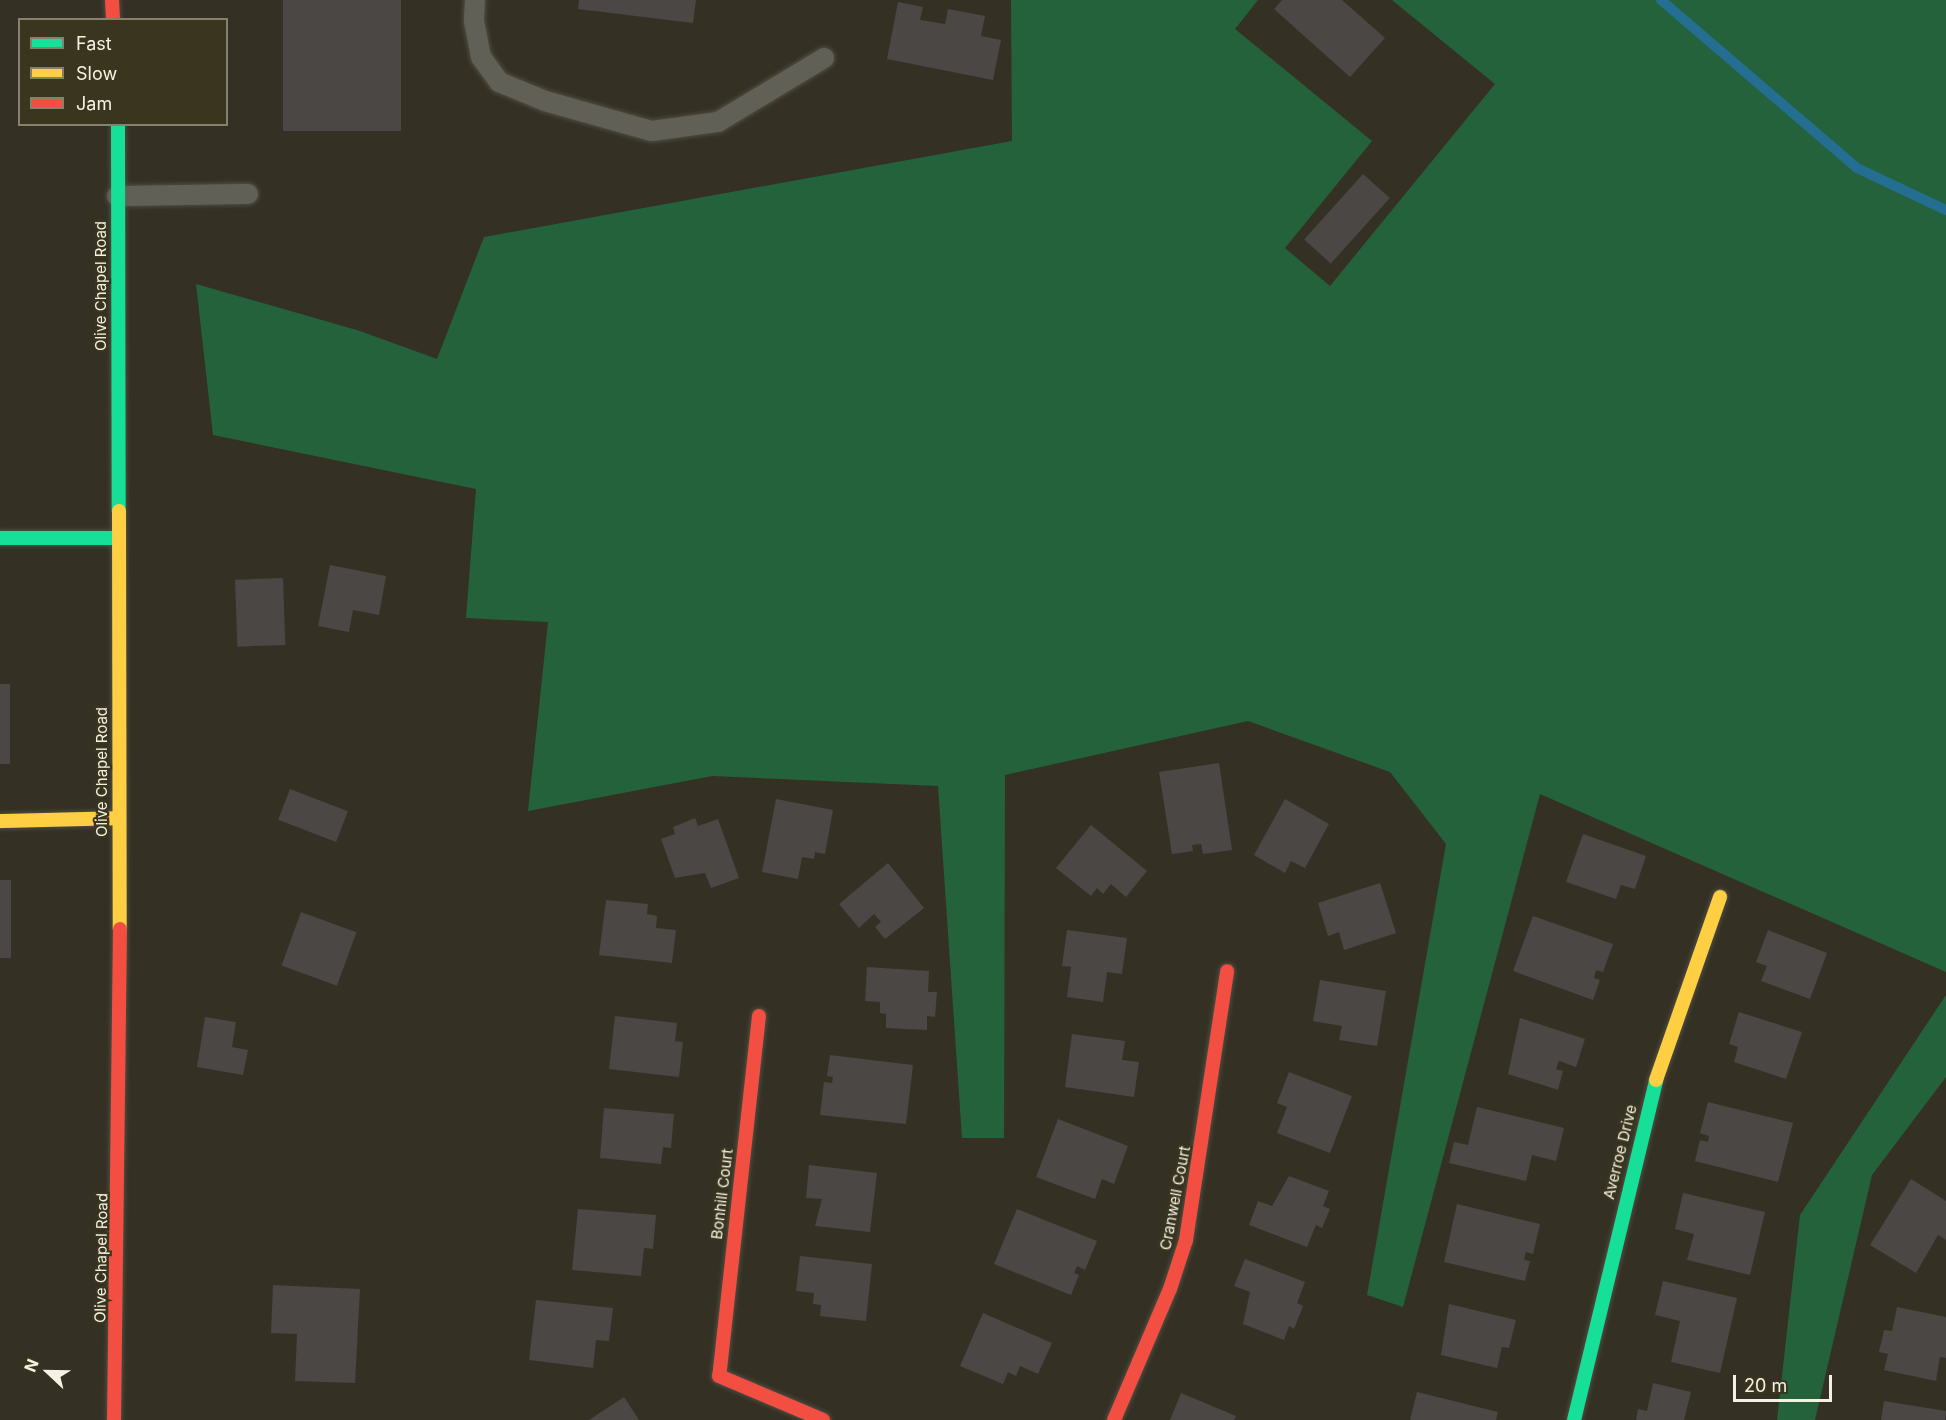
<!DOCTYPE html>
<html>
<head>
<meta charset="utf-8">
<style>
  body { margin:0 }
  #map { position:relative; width:1946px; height:1420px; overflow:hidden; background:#343124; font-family:Inter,sans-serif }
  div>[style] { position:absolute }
  .forest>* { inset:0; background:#24623c }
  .stream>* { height:10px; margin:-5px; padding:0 5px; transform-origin:5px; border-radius:5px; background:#246e91 }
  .building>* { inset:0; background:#4a4745; transform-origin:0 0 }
  .roads { filter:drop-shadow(0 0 2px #4f4c41) drop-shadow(0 0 2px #4f4c41) }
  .lane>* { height:20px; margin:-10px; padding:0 10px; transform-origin:10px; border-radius:10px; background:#616056 }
  .fast>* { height:14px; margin:-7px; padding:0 7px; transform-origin:7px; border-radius:7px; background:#16e098 }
  .slow>* { height:14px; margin:-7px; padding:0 7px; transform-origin:7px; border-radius:7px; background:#ffcf43 }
  .jam>* { height:14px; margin:-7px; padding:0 7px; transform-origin:7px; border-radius:7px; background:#f24e42 }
  span { translate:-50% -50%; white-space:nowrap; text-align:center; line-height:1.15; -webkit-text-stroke:4.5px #3a351e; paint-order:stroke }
  .street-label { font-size:15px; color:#f5f2e4 }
  .legend { position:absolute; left:18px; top:18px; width:210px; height:108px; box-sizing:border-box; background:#3a351e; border:2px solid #85816d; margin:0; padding:8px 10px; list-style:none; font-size:18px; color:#f5f2e4 }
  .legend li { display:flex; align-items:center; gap:12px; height:30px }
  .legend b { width:30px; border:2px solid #85816d }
  .north { position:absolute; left:18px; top:1342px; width:60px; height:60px; -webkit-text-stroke:4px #3a351e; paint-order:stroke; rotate:292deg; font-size:16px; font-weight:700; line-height:24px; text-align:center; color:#f5f2e4 }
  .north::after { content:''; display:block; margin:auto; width:21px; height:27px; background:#f5f2e4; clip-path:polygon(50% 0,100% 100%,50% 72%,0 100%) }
  .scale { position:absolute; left:1733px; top:1375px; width:99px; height:27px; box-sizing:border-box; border:3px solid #f5f2e4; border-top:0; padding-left:8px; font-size:18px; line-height:21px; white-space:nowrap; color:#f5f2e4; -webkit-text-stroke:4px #3a351e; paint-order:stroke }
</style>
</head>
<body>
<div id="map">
  <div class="forest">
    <i style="clip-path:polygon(1011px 0,1258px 0,1235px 29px,1372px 141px,1285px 248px,1330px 286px,1495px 84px,1392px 0,1946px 0,1946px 972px,1540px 794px,1403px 1307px,1367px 1295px,1446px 844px,1390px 772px,1248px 721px,1005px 775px,1004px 1138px,962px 1138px,938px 786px,712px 776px,528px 811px,548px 622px,466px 618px,476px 489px,213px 435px,196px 284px,360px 331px,437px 359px,484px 237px,1012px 141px)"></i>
    <i style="clip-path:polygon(1946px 995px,1946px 1077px,1872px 1175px,1815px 1420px,1777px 1420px,1800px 1215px)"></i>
  </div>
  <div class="stream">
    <i style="left:1661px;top:0;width:258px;rotate:40.6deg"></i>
    <i style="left:1857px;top:168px;width:98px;rotate:25.3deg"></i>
  </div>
  <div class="building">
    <i style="left:283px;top:0;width:118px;height:131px"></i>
    <i style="clip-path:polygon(579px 0,696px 0,693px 23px,578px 9px)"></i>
    <i style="clip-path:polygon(1282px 0,1342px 0,1385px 38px,1350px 77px,1274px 9px)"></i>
    <i style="clip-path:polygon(898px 2px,923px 7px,920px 20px,945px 24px,948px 9px,985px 16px,981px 36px,1001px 40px,993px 80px,887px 59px)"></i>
    <i style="left:1363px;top:174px;width:36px;height:88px;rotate:42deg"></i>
    <i style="clip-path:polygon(330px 565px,386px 576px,379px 615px,353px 610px,349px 632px,318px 626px)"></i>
    <i style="left:283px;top:578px;width:67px;height:48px;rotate:88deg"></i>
    <i style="left:10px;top:684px;width:80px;height:10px;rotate:90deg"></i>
    <i style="clip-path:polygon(1219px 763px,1232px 850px,1203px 854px,1201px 844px,1192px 845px,1193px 851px,1172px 854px,1159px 772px)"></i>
    <i style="left:290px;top:789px;width:62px;height:33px;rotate:21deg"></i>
    <i style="clip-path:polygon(776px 799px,833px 810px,825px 854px,815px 852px,814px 859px,802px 857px,798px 879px,762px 872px)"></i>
    <i style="clip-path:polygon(1285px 799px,1329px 824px,1305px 868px,1291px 861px,1285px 873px,1254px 855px)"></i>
    <i style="clip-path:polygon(695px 818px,698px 826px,718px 819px,739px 878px,711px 888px,705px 873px,675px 878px,661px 839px,675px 834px,673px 827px)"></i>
    <i style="clip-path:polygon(1091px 825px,1147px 871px,1126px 897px,1111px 884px,1103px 894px,1097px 888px,1091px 896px,1056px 868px)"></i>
    <i style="clip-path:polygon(1583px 834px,1646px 856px,1635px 889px,1621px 885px,1616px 899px,1566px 882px)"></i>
    <i style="clip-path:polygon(888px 863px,924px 908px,885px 939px,875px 927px,881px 922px,874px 914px,859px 928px,839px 904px)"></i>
    <i style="left:0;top:880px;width:11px;height:78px"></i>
    <i style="clip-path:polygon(1380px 883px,1396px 933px,1344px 950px,1339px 932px,1328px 936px,1318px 903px)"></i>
    <i style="clip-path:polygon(606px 900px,648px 904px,647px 914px,657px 916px,656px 928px,676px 930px,672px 963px,599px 955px)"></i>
    <i style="left:301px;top:912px;width:59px;height:57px;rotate:20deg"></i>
    <i style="clip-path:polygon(1533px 916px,1613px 944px,1603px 972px,1596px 970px,1594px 978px,1600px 980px,1593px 1000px,1513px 971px)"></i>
    <i style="clip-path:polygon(1067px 930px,1127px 938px,1122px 974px,1107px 972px,1103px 1002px,1067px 997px,1071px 967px,1062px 966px)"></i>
    <i style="clip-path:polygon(1768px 930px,1827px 953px,1810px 999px,1761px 981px,1767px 966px,1756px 962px)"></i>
    <i style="clip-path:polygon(867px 967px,929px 971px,928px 992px,937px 992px,935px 1017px,927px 1016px,927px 1030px,886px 1028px,886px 1014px,880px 1013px,880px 1002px,865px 1001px)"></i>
    <i style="clip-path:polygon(1320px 980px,1386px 991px,1377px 1046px,1339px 1040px,1342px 1026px,1313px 1021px)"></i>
    <i style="clip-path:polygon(1739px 1012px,1802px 1032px,1786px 1079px,1734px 1062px,1738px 1047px,1729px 1044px)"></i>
    <i style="clip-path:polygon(615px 1016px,677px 1023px,675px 1041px,683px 1042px,679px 1077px,609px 1069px)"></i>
    <i style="clip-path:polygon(205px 1017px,236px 1022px,232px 1047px,248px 1050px,243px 1075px,197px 1067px)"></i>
    <i style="clip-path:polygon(1520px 1018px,1585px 1039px,1576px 1067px,1559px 1061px,1556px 1069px,1563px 1071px,1558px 1090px,1508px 1074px)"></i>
    <i style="clip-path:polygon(1072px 1034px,1125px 1041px,1122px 1060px,1139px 1062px,1134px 1097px,1065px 1087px)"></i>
    <i style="clip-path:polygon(830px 1055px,913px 1065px,906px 1124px,820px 1115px,824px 1082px,832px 1083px,833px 1077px,827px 1076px)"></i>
    <i style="clip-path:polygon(1289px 1072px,1352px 1096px,1330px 1153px,1277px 1133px,1287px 1107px,1277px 1103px)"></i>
    <i style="clip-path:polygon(1708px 1102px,1793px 1123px,1778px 1182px,1695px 1161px,1700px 1140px,1708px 1142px,1709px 1136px,1700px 1133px)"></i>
    <i style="clip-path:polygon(1477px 1107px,1564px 1128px,1556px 1161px,1532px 1155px,1526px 1181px,1449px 1163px,1454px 1142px,1468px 1145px)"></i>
    <i style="clip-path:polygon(604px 1108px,674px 1114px,671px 1148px,663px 1147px,661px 1164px,600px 1158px)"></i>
    <i style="clip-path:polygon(1058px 1119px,1128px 1146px,1114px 1184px,1102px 1179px,1095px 1199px,1036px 1177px)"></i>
    <i style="clip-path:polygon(809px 1165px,877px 1173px,870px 1232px,815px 1226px,822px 1199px,806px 1198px)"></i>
    <i style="clip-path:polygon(1289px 1176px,1329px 1191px,1323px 1206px,1330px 1209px,1322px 1228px,1316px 1225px,1307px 1247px,1249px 1225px,1258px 1201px,1272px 1206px)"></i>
    <i style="clip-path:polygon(1911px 1179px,1946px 1201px,1946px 1240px,1938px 1235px,1916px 1273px,1870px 1245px)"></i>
    <i style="clip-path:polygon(1683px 1193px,1765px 1212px,1750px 1275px,1687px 1260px,1694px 1234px,1675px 1229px)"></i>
    <i style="clip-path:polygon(1457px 1204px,1540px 1224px,1533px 1254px,1526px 1252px,1524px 1260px,1530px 1261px,1525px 1281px,1444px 1262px)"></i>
    <i style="clip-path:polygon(578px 1209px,656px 1215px,653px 1249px,644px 1248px,641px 1276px,572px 1270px)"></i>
    <i style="clip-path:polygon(1017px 1209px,1097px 1241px,1085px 1270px,1077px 1266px,1074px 1273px,1079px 1275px,1071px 1295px,994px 1264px)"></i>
    <i style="clip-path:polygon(800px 1256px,872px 1264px,866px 1321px,820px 1316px,821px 1305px,813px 1304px,814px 1293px,796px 1291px)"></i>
    <i style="clip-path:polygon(1245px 1259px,1305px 1282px,1297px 1303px,1303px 1306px,1294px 1329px,1289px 1326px,1284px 1340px,1243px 1324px,1250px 1292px,1234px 1286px)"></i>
    <i style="clip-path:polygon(1663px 1281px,1737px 1298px,1720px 1373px,1671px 1362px,1680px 1321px,1655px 1315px)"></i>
    <i style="clip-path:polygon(273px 1285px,360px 1289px,355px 1383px,295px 1381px,297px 1334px,271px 1333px)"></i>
    <i style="clip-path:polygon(536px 1300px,613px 1308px,609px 1341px,596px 1340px,593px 1368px,529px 1360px)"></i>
    <i style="clip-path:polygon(1449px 1304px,1516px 1320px,1509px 1348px,1502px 1347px,1497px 1368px,1441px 1355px)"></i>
    <i style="clip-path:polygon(1897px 1307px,1946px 1317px,1946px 1358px,1940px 1357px,1936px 1381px,1884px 1370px,1888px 1354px,1879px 1352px,1884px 1330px,1892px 1331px)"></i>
    <i style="clip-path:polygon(983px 1313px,1052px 1343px,1038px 1374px,1020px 1366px,1016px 1376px,1008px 1372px,1003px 1384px,960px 1366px)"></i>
    <i style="clip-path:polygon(1653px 1383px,1691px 1392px,1684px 1420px,1636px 1420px,1638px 1409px,1647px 1411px)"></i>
    <i style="clip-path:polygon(1417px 1392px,1498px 1412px,1496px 1420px,1410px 1420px)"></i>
    <i style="clip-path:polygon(1181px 1393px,1236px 1416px,1234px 1420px,1170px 1420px)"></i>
    <i style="clip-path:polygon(624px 1397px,639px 1420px,589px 1420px)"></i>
    <i style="clip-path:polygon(1884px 1401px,1946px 1411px,1945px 1420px,1881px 1420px)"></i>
  </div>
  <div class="roads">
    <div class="lane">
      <i style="left:475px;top:0;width:21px;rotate:93deg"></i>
      <i style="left:474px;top:21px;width:37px;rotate:79deg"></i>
      <i style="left:481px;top:57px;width:31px;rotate:54deg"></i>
      <i style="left:499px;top:82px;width:50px;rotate:22.4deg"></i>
      <i style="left:545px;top:101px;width:111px;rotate:15.7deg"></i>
      <i style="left:652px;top:131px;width:67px;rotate:-7.8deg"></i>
      <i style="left:718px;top:122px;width:124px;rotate:-31.1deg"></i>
      <i style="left:117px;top:196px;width:131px;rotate:-0.9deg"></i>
    </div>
    <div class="fast">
      <i style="left:118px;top:124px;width:387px;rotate:89.9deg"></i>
      <i style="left:0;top:538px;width:117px"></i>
      <i style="left:1574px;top:1420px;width:350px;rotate:-76.4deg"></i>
    </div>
    <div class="slow">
      <i style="left:119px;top:511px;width:418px;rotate:89.9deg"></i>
      <i style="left:0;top:821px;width:119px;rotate:-1.4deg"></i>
      <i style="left:1656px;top:1080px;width:194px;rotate:-70.7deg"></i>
    </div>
    <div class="jam">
      <i style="left:112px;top:0;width:20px;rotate:87deg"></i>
      <i style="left:759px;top:1016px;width:362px;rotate:96.3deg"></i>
      <i style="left:719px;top:1376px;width:113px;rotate:22.9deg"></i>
      <i style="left:114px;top:1420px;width:491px;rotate:-89.3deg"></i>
      <i style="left:1114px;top:1420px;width:142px;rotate:-66.9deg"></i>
      <i style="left:1170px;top:1289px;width:52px;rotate:-71.9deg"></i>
      <i style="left:1186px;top:1240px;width:272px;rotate:-81.3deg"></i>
    </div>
  </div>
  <div class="street-label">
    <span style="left:101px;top:286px;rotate:-90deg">Olive Chapel Road</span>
    <span style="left:102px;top:772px;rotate:-90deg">Olive Chapel Road</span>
    <span style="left:1620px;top:1152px;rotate:-76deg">Averroe Drive</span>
    <span style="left:722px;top:1194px;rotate:-83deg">Bonhill Court</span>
    <span style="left:1175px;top:1198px;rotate:-79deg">Cranwell Court</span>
    <span style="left:101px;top:1258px;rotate:-89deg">Olive Chapel Road</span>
  </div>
  <ul class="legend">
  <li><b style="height:8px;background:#16e098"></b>Fast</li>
  <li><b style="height:8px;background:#ffcf43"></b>Slow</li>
  <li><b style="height:8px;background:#f24e42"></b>Jam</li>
  </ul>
  <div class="north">N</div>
  <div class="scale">20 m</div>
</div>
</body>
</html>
